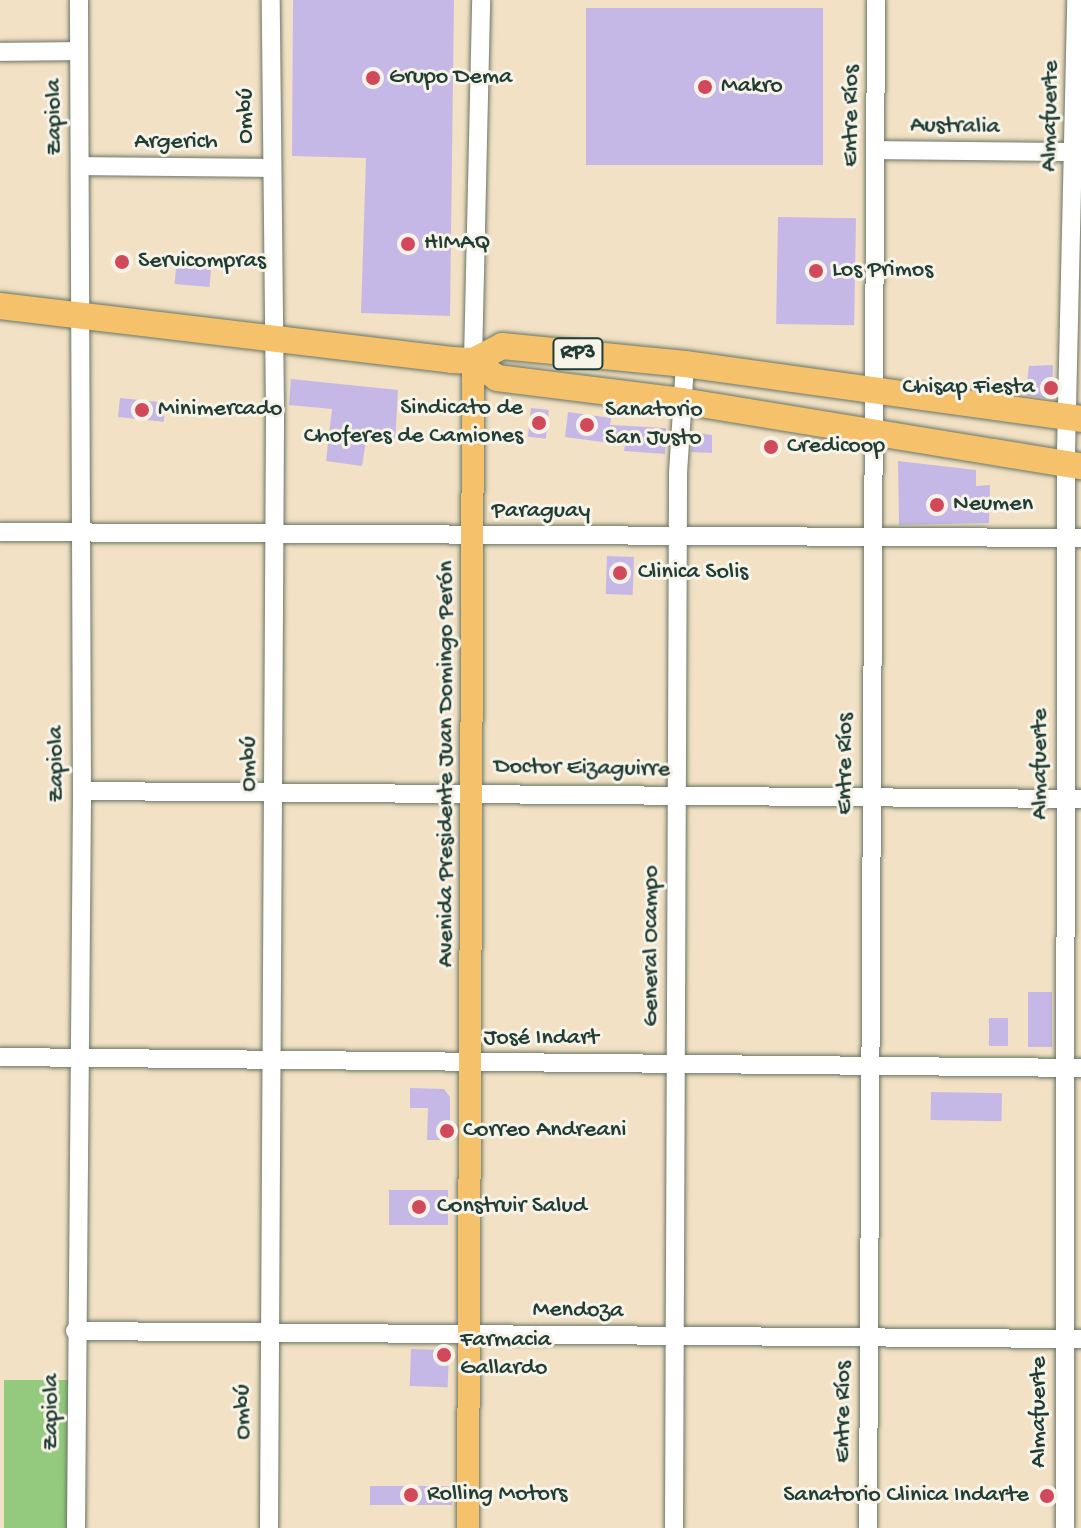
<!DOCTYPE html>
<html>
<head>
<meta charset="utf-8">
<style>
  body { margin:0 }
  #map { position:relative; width:1081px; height:1528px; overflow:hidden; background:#f2e1c4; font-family:"Gochi Hand",sans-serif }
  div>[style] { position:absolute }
  .green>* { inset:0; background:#93ca7d; transform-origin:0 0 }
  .building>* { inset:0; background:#c6b8e6; transform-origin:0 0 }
  .roads { filter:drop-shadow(0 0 2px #697666) drop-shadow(0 0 2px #697666) }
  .minor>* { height:18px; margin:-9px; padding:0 9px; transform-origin:9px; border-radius:9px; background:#fff }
  .major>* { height:22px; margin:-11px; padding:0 11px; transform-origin:11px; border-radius:11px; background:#f6c16b }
  .highway>* { height:26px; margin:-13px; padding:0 13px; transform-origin:13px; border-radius:13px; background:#f6c16b }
  .dots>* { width:22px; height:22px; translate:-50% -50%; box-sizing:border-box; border:4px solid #f7f3e8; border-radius:50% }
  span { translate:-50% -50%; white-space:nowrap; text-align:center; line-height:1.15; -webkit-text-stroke:6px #f7f3e8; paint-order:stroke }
  .shield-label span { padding:2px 6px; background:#f7f3e8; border:2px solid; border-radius:6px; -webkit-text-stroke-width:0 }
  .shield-label { font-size:22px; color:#1f3d34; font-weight:700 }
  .poi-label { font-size:24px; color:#1f3d34 }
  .left { translate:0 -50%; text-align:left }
  .right { translate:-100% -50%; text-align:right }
  .street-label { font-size:24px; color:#1f3d34 }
</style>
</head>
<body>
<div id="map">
  <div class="green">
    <i style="left:70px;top:1380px;width:148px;height:66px;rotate:90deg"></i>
  </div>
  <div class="building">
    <i style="clip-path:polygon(293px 0,454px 0,450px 316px,361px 313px,366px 158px,292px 156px)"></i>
    <i style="left:823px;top:8px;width:157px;height:237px;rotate:90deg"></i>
    <i style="left:778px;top:217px;width:78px;height:107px;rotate:1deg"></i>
    <i style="left:177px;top:257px;width:35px;height:27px;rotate:5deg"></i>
    <i style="clip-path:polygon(1053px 365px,1052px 399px,1025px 395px,1029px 366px)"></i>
    <i style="clip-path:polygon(291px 379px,398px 390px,395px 443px,366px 441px,362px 466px,326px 461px,332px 409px,289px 405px)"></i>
    <i style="left:120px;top:398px;width:46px;height:19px;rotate:6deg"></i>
    <i style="left:531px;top:408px;width:18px;height:29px;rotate:6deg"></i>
    <i style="clip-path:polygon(568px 412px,611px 418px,610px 425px,666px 428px,665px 454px,624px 451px,625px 445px,565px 437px)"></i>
    <i style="clip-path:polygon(693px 432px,712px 435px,712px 453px,691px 452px)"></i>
    <i style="clip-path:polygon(898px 461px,976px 470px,976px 486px,990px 485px,989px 523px,899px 525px)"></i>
    <i style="left:607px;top:556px;width:27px;height:38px;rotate:2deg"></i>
    <i style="left:1028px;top:992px;width:24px;height:55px"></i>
    <i style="left:989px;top:1018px;width:19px;height:28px"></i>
    <i style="clip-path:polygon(410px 1088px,444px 1089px,450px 1097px,450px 1140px,427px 1140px,428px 1108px,410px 1108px)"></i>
    <i style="left:931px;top:1092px;width:71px;height:28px;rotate:1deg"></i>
    <i style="left:389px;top:1190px;width:59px;height:35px"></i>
    <i style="left:411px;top:1349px;width:38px;height:37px;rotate:2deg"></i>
    <i style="left:370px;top:1486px;width:82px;height:19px"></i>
  </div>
  <div class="roads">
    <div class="minor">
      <i style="left:0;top:52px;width:78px;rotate:-0.7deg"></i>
      <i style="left:877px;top:150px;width:204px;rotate:0.6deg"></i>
      <i style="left:80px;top:166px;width:191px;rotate:0.6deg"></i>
      <i style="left:473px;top:361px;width:361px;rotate:-88.7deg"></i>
      <i style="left:0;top:532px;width:1081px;rotate:0.32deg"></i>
      <i style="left:82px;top:791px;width:999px;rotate:0.46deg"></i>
      <i style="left:0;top:1057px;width:1081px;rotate:0.58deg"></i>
      <i style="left:75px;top:1331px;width:1006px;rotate:0.46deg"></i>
      <i style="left:76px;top:1528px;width:737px;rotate:-89.53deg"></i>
      <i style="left:82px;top:791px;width:791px;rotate:-90.22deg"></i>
      <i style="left:269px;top:1528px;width:1116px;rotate:-89.69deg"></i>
      <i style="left:275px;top:412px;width:412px;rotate:-90.6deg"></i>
      <i style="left:674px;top:1528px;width:1055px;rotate:-89.78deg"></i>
      <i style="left:678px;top:473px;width:109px;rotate:-86.3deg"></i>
      <i style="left:868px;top:1528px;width:1528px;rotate:-89.7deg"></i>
      <i style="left:1065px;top:1528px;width:1076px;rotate:-89.95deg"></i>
      <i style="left:1066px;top:452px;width:452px;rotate:-88.7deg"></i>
    </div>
    <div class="major">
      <i style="left:468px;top:1528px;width:1167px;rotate:-89.75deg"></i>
    </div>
    <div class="highway">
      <i style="left:0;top:306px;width:455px;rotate:6.8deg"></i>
      <i style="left:452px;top:360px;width:21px;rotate:3deg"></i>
      <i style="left:473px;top:361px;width:33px;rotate:-27deg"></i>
      <i style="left:502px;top:346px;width:184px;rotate:5.6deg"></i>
      <i style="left:685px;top:364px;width:400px;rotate:7.9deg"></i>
      <i style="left:473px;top:361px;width:29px;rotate:35deg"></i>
      <i style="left:497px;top:378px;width:186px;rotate:7.1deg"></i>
      <i style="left:682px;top:401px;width:404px;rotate:9.3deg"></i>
    </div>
  </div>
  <div class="dots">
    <i style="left:373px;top:78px;background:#d1495b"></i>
    <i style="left:705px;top:87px;background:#d1495b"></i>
    <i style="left:408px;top:244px;background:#d1495b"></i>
    <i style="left:122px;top:262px;background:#d1495b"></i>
    <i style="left:816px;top:271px;background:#d1495b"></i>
    <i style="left:1051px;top:388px;background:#d1495b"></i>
    <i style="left:142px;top:410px;background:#d1495b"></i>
    <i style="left:539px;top:423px;background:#d1495b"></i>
    <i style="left:587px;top:425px;background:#d1495b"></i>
    <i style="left:771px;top:447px;background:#d1495b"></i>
    <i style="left:937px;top:505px;background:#d1495b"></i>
    <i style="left:620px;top:573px;background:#d1495b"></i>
    <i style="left:447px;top:1131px;background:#d1495b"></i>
    <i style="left:419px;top:1207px;background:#d1495b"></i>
    <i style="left:444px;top:1355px;background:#d1495b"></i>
    <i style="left:411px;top:1495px;background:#d1495b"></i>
    <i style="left:1047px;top:1496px;background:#d1495b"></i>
  </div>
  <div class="shield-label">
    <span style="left:578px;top:354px">RP3</span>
  </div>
  <div class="poi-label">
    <span class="left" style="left:389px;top:78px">Grupo Dema</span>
    <span class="left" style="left:721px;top:87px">Makro</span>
    <span class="left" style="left:424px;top:244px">HIMAQ</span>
    <span class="left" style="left:138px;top:262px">Servicompras</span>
    <span class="left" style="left:832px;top:271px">Los Primos</span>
    <span class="right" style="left:1035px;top:388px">Chisap Fiesta</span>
    <span class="right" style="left:523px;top:423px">Sindicato de<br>Choferes de Camiones</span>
    <span class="left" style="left:158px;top:410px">Minimercado</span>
    <span class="left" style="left:605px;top:425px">Sanatorio<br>San Justo</span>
    <span class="left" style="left:787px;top:447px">Credicoop</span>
    <span class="left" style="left:953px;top:505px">Neumen</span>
    <span class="left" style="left:638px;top:573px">Clinica Solis</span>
    <span class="left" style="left:463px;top:1131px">Correo Andreani</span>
    <span class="left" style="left:437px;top:1207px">Construir Salud</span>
    <span class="left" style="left:460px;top:1355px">Farmacia<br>Gallardo</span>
    <span class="left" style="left:427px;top:1495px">Rolling Motors</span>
    <span class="right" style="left:1029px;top:1496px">Sanatorio Clinica Indarte</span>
  </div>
  <div class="street-label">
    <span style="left:247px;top:116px;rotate:-90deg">Ombú</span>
    <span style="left:852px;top:116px;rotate:-90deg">Entre Ríos</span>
    <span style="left:1051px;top:116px;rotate:-89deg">Almafuerte</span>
    <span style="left:55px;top:117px;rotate:-91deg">Zapiola</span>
    <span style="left:955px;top:127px;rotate:1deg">Australia</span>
    <span style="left:176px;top:143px">Argerich</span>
    <span style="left:541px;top:512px">Paraguay</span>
    <span style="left:57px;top:764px;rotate:-91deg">Zapiola</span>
    <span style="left:250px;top:764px;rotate:-90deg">Ombú</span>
    <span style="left:447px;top:764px;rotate:-90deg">Avenida Presidente Juan Domingo Perón</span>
    <span style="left:846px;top:764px;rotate:-90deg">Entre Ríos</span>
    <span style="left:1041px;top:764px;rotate:-90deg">Almafuerte</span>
    <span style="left:582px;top:769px;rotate:1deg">Doctor Eizaguirre</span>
    <span style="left:652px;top:946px;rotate:-90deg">General Ocampo</span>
    <span style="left:541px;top:1039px">José Indart</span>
    <span style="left:578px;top:1311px;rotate:1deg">Mendoza</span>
    <span style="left:52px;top:1412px;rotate:-90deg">Zapiola</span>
    <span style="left:244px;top:1412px;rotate:-91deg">Ombú</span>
    <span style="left:844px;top:1412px;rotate:-90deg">Entre Ríos</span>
    <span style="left:1040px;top:1412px;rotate:-90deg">Almafuerte</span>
  </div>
</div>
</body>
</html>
